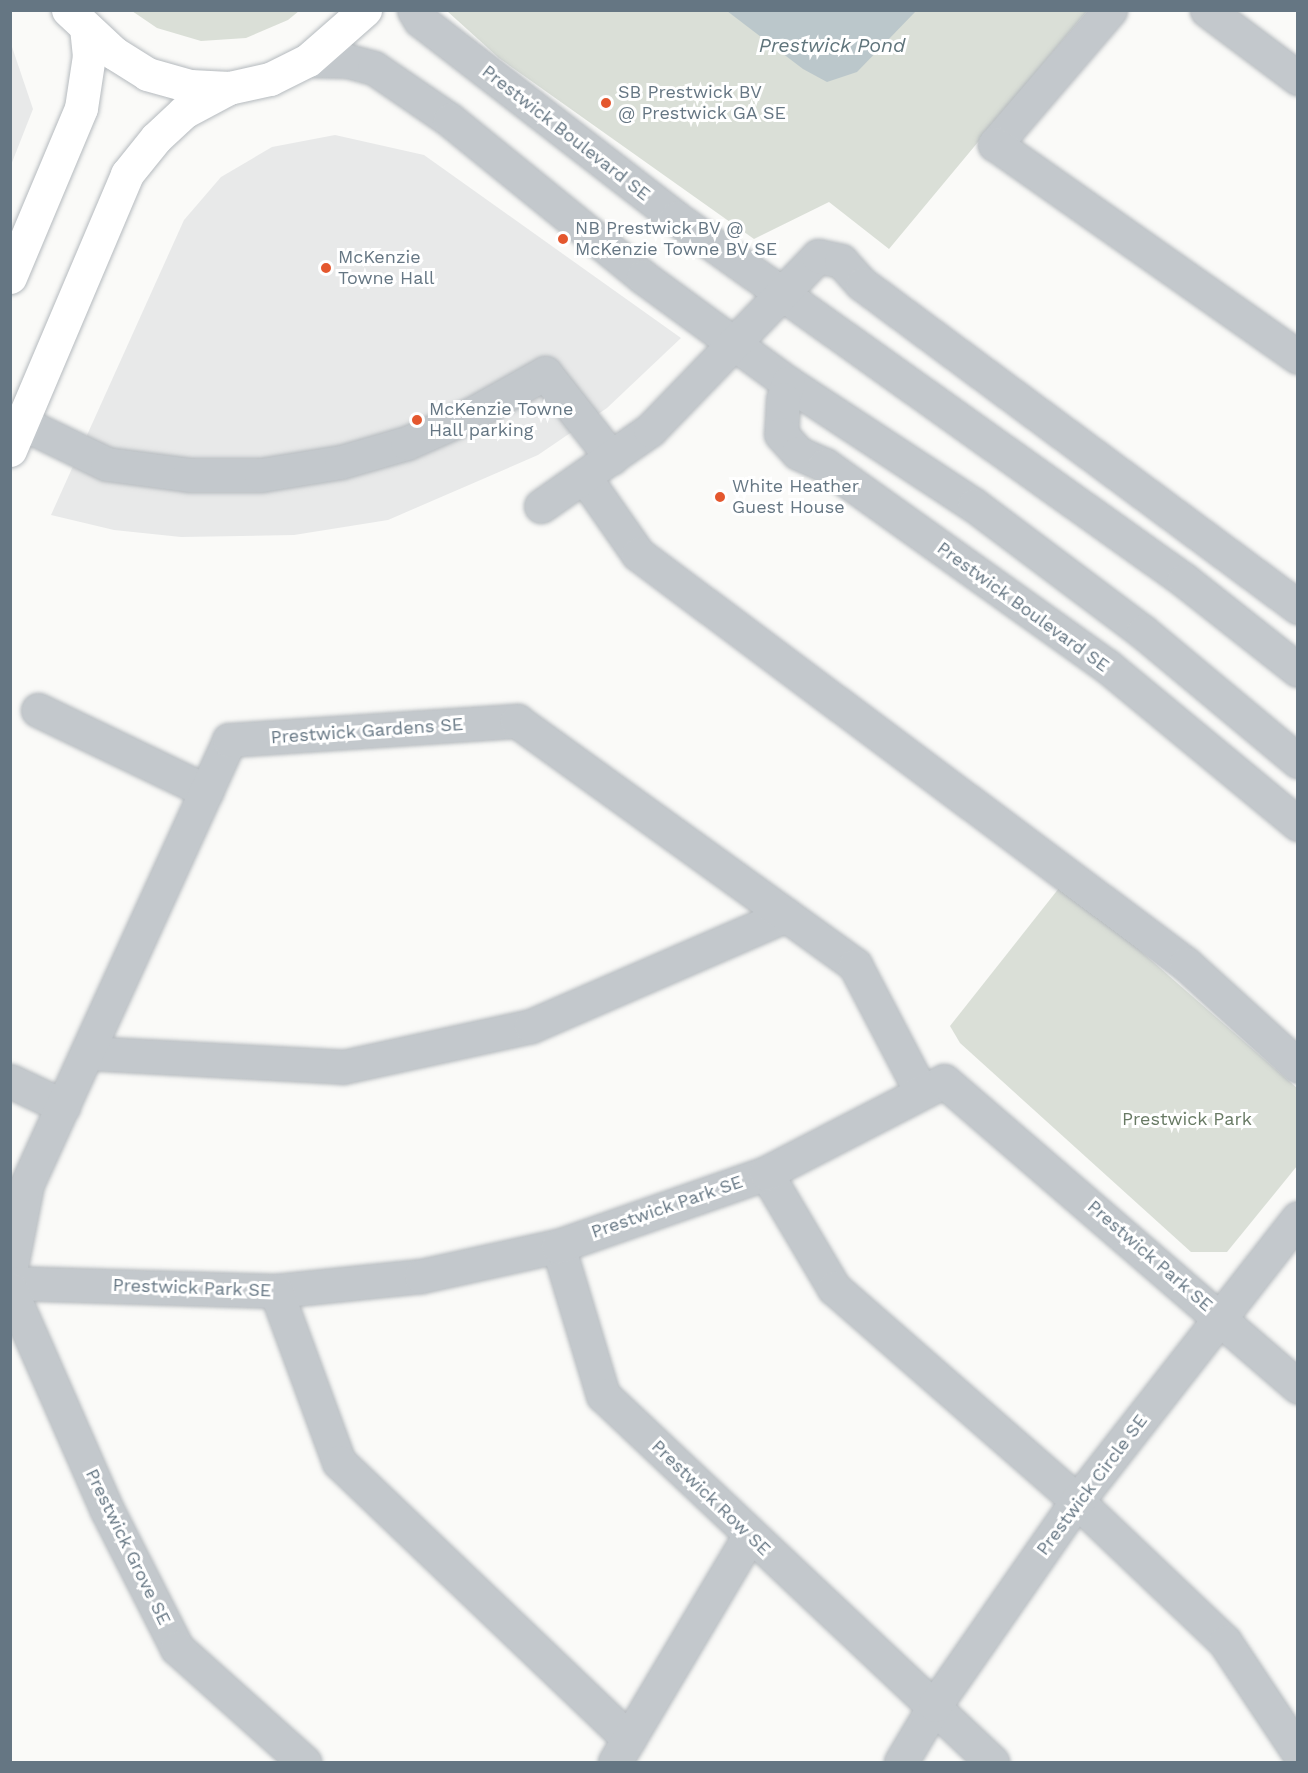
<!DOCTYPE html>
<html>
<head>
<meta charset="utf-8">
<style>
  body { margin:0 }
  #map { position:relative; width:1308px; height:1773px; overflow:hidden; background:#fafaf8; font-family:"Work Sans",sans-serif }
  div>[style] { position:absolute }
  .built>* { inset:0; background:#e8e9e9 }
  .green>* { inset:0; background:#dadfd7 }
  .water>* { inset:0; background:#bbc7cb }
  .roads { filter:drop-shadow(0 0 2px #b5babe) drop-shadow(0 0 2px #b5babe) }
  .minor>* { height:33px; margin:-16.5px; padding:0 16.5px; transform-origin:16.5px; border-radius:16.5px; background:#c3c8cc }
  .major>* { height:33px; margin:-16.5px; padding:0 16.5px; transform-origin:16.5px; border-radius:16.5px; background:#fff }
  .dots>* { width:16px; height:16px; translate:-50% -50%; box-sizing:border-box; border:3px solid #fff; border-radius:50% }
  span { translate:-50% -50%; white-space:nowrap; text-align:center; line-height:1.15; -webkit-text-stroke:6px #fff; paint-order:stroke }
  .poi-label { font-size:18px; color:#657683 }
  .left { translate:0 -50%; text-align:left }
  .street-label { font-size:18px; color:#657683 }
  .park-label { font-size:18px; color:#687a64 }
  .water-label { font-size:20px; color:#60757c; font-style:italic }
  .frame { position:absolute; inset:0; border:12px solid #657683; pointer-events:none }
</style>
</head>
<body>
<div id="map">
  <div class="built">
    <i style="clip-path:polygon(10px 41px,33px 109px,11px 165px,10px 165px)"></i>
    <i style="clip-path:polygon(335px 135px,424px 155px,681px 338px,607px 408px,538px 455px,388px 520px,294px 535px,181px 537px,114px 530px,51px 515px,184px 220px,221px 177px,272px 147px)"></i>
  </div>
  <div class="green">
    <i style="clip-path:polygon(132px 11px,299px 11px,288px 20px,246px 38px,201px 41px,157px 28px)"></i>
    <i style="clip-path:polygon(447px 11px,1087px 11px,889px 249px,829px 202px,754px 239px,499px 58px)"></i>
    <i style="clip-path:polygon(1063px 883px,1297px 1088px,1297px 1166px,1227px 1252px,1191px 1252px,960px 1043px,950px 1026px)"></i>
  </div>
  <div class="water">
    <i style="clip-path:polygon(727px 11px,916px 11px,857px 72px,827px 82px,803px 69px)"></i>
  </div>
  <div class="roads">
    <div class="minor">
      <i style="left:414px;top:10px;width:12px;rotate:59deg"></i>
      <i style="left:420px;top:20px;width:324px;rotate:37.7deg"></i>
      <i style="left:676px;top:218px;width:624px;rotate:35.47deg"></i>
      <i style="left:1184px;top:580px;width:145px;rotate:38.3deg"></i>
      <i style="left:1110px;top:10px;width:177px;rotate:130.6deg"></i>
      <i style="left:995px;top:144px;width:370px;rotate:35.1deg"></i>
      <i style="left:1207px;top:10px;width:114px;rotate:36.8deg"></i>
      <i style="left:308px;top:60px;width:40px;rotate:1.4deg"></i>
      <i style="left:348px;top:61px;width:27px;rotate:15deg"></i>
      <i style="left:374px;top:68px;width:92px;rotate:34.4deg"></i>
      <i style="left:450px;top:120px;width:249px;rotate:39.1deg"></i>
      <i style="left:643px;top:277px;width:180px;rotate:36.2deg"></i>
      <i style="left:788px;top:383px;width:222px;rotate:33.3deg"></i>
      <i style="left:974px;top:505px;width:211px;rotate:36.9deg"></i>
      <i style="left:1143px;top:632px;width:202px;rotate:39.8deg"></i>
      <i style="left:788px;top:383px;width:17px;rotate:107deg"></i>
      <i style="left:783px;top:399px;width:35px;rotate:93deg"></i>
      <i style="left:781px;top:434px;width:25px;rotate:48deg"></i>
      <i style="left:798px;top:453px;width:30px;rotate:24deg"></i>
      <i style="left:825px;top:465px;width:346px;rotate:35.5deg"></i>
      <i style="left:1107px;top:666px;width:248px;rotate:39.6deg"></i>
      <i style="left:22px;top:423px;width:94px;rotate:25.8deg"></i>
      <i style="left:107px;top:464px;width:83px;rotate:7.6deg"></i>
      <i style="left:189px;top:475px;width:72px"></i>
      <i style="left:261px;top:475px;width:81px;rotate:-9.2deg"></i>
      <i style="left:341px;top:462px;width:69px;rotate:-16.1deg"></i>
      <i style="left:407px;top:443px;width:71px;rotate:-24deg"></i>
      <i style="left:472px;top:414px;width:84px;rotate:-29.3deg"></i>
      <i style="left:545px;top:373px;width:108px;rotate:51.8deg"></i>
      <i style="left:585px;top:478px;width:93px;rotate:55.1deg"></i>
      <i style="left:638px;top:554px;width:684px;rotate:36.8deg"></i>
      <i style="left:1186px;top:964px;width:151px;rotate:42.3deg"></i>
      <i style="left:541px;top:506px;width:133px;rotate:-34.9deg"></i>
      <i style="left:650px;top:430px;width:242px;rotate:-46deg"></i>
      <i style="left:818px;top:256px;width:24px;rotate:12deg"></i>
      <i style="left:841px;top:261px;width:31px;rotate:48deg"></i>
      <i style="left:862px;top:284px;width:543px;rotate:36.53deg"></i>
      <i style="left:38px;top:710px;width:187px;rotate:25.7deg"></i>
      <i style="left:87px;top:1053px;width:256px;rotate:3.1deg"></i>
      <i style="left:343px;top:1067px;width:192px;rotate:-12.3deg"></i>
      <i style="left:531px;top:1026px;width:278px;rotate:-23.5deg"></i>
      <i style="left:10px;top:1081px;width:59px;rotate:25.3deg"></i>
      <i style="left:766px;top:1173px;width:134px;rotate:59.4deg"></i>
      <i style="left:834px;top:1288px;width:323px;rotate:41.2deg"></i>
      <i style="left:1077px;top:1501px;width:204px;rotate:43.6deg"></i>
      <i style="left:1225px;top:1642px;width:132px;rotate:56.4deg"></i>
      <i style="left:558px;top:1246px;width:156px;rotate:73.2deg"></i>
      <i style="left:603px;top:1395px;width:535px;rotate:43.33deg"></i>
      <i style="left:10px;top:1271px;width:89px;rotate:-78.9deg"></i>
      <i style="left:27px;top:1184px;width:488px;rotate:-65.5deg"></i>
      <i style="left:229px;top:740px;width:289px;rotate:-3.8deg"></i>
      <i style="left:517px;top:721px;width:417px;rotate:35.8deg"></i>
      <i style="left:855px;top:965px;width:143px;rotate:62.5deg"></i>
      <i style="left:10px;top:1283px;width:266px;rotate:1.7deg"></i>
      <i style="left:276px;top:1291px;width:146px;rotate:-5.9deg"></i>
      <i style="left:421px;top:1276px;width:140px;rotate:-12.4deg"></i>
      <i style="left:558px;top:1246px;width:220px;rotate:-19.3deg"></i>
      <i style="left:766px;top:1173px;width:200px;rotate:-27.3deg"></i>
      <i style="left:944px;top:1081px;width:468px;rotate:40.8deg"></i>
      <i style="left:10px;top:1289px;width:241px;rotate:66.3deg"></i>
      <i style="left:107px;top:1510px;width:155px;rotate:63.1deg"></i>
      <i style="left:177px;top:1648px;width:171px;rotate:41.9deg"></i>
      <i style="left:276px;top:1291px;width:182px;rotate:69.8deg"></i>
      <i style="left:339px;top:1462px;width:401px;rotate:43.7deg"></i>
      <i style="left:615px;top:1762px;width:263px;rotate:-59.3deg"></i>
      <i style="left:901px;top:1762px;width:66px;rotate:-59.2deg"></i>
      <i style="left:935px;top:1705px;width:249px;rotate:-55.2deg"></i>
      <i style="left:1077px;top:1501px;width:359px;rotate:-52deg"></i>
    </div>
    <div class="major">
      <i style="left:68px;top:10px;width:63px;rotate:43.1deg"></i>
      <i style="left:114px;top:53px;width:39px;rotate:32deg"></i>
      <i style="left:147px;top:74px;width:45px;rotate:15.6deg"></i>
      <i style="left:190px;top:86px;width:39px;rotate:3deg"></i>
      <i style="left:229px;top:88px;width:42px;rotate:-12.4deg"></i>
      <i style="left:270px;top:79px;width:42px;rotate:-26.6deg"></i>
      <i style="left:308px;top:60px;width:76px;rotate:-41.3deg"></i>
      <i style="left:10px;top:277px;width:183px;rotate:-67.2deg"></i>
      <i style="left:81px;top:108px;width:53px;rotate:-81.3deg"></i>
      <i style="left:89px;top:56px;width:27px;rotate:-96deg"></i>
      <i style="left:10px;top:450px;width:300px;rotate:-67deg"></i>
      <i style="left:127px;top:174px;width:46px;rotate:-51.1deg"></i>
      <i style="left:156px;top:138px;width:38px;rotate:-43deg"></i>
      <i style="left:184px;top:112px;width:51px;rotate:-28.1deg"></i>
    </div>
  </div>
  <div class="dots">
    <i style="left:606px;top:103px;background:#e4572e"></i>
    <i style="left:563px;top:239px;background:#e4572e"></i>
    <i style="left:326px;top:268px;background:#e4572e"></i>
    <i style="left:417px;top:420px;background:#e4572e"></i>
    <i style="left:720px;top:497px;background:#e4572e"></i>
  </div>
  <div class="poi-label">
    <span class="left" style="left:618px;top:103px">SB Prestwick BV<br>@ Prestwick GA SE</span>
    <span class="left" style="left:575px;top:239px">NB Prestwick BV @<br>McKenzie Towne BV SE</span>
    <span class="left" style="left:338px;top:268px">McKenzie<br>Towne Hall</span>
    <span class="left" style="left:429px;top:420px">McKenzie Towne<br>Hall parking</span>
    <span class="left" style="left:732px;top:497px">White Heather<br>Guest House</span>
  </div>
  <div class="street-label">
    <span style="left:566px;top:133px;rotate:38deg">Prestwick Boulevard SE</span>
    <span style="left:1023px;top:607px;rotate:36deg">Prestwick Boulevard SE</span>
    <span style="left:367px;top:731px;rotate:-4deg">Prestwick Gardens SE</span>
    <span style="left:667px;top:1207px;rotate:-19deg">Prestwick Park SE</span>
    <span style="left:1150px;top:1256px;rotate:41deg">Prestwick Park SE</span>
    <span style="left:192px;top:1288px;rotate:2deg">Prestwick Park SE</span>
    <span style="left:1092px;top:1485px;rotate:-53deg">Prestwick Circle SE</span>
    <span style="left:711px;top:1498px;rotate:44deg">Prestwick Row SE</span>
    <span style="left:128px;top:1547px;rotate:64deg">Prestwick Grove SE</span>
  </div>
  <div class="park-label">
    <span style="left:1187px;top:1119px">Prestwick Park</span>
  </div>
  <div class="water-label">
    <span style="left:832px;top:45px">Prestwick Pond</span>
  </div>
  <div class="frame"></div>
</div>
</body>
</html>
